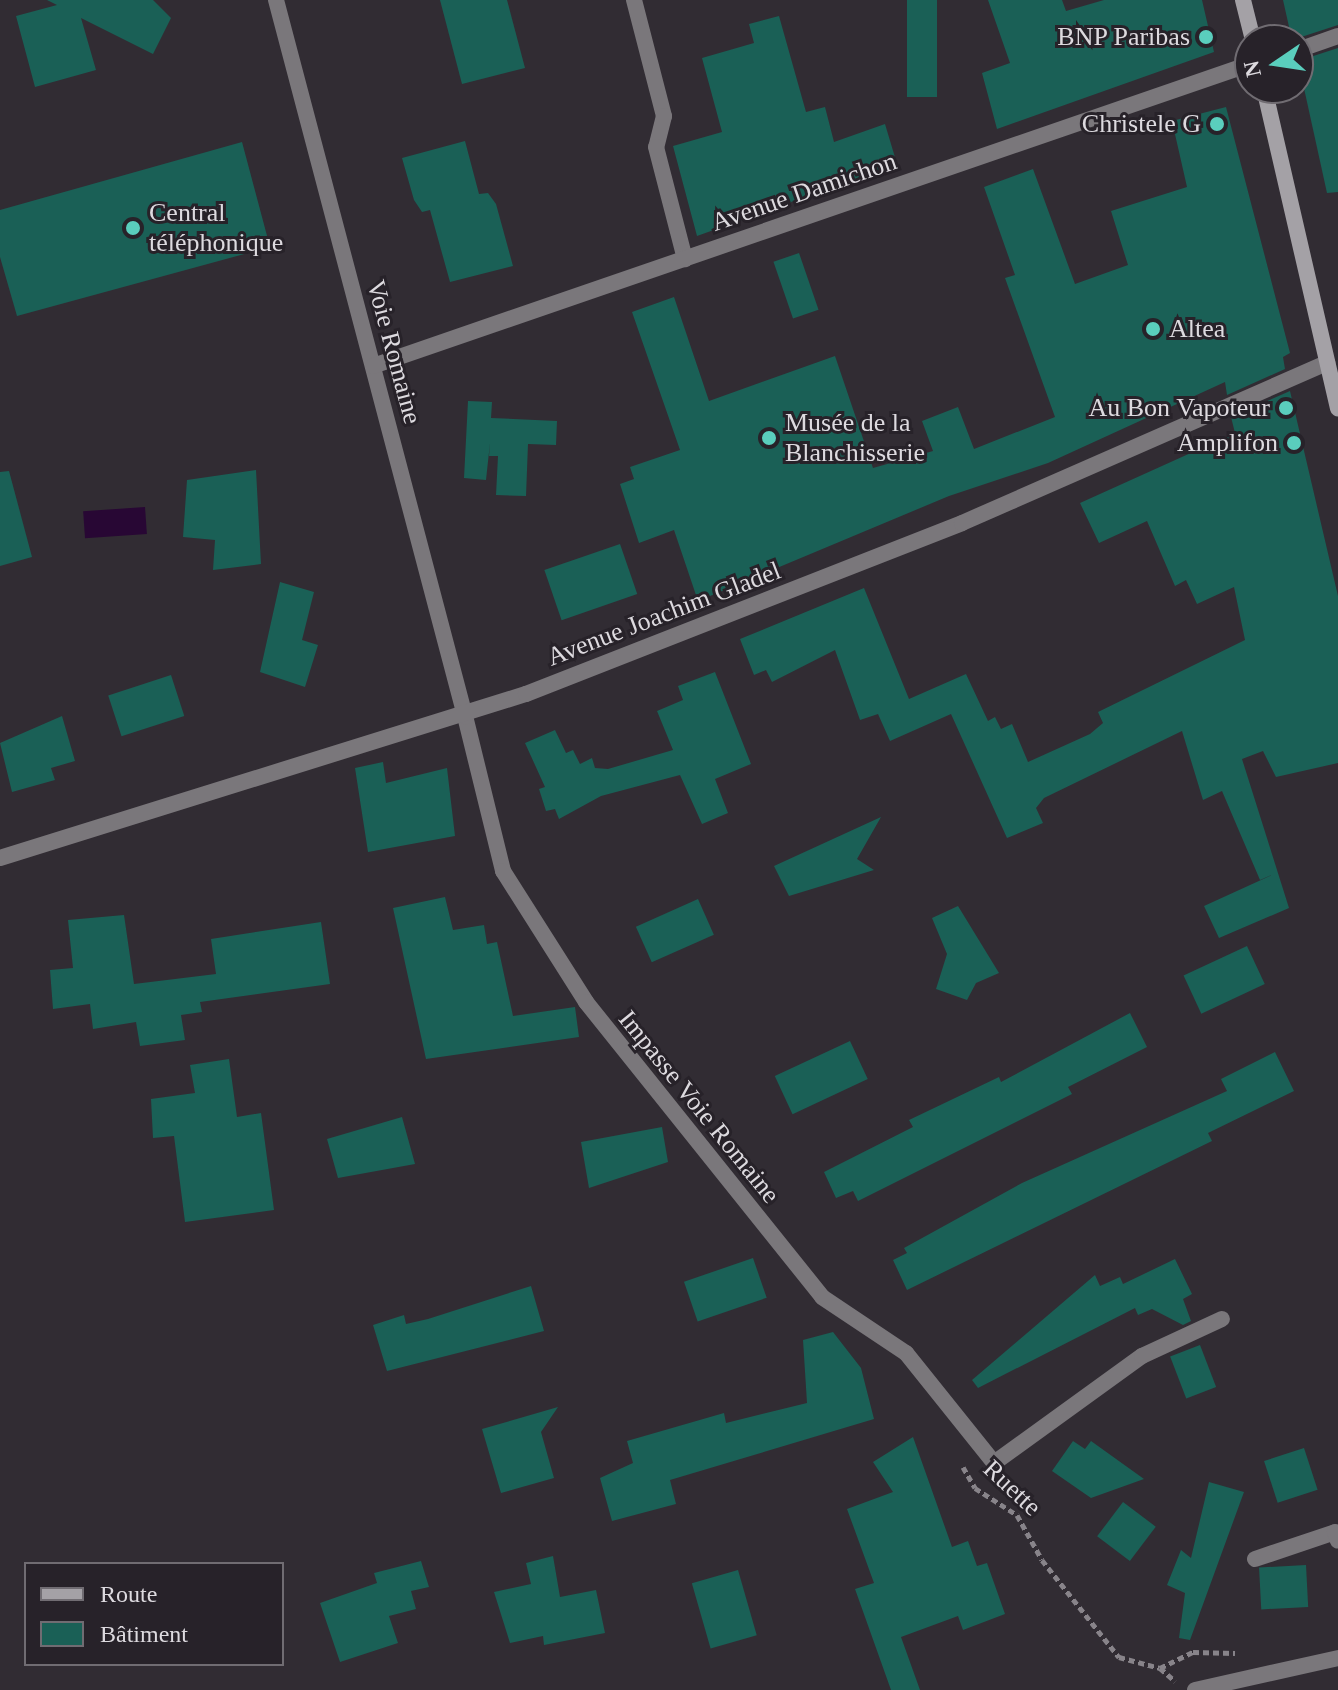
<!DOCTYPE html>
<html>
<head>
<meta charset="utf-8">
<style>
  body { margin:0 }
  #map { position:relative; width:1338px; height:1690px; overflow:hidden; background:#312c33; font-family:Georgia,serif }
  div>[style] { position:absolute }
  .water>* { inset:0; background:#280734; transform-origin:0 0 }
  .building>* { inset:0; background:#1a6056; transform-origin:0 0 }
  .path>* { height:5px; margin-top:-2.5px; transform-origin:0; background:repeating-linear-gradient(90deg,#88848a 0 6px,transparent 0 10px) }
  .service>* { height:16px; margin:-8px; padding:0 8px; transform-origin:8px; border-radius:8px; background:#7a777b }
  .minor>* { height:16px; margin:-8px; padding:0 8px; transform-origin:8px; border-radius:8px; background:#7a777b }
  .tertiary>* { height:16px; margin:-8px; padding:0 8px; transform-origin:8px; border-radius:8px; background:#7a777b }
  .secondary>* { height:16px; margin:-8px; padding:0 8px; transform-origin:8px; border-radius:8px; background:#a4a1a6 }
  .dots>* { width:22px; height:22px; translate:-50% -50%; box-sizing:border-box; border:4px solid #272229; border-radius:50% }
  span { translate:-50% -50%; white-space:nowrap; text-align:center; line-height:1.15; -webkit-text-stroke:6px #272229; paint-order:stroke }
  .poi-label { font-size:26px; color:#dddadf }
  .right { translate:-100% -50%; text-align:right }
  .left { translate:0 -50%; text-align:left }
  .street-label { font-size:26px; color:#dddadf }
  .legend { position:absolute; left:24px; top:1562px; width:260px; height:104px; box-sizing:border-box; background:#272229; border:2px solid #706c72; margin:0; padding:10px 14px; list-style:none; font-size:24px; color:#dddadf }
  .legend li { display:flex; align-items:center; gap:16px; height:40px }
  .legend b { width:40px; border:2px solid #706c72 }
  .north { position:absolute; left:1234px; top:24px; width:80px; height:80px; box-sizing:border-box; background:#272229; border:2px solid #706c72; border-radius:50%; rotate:257deg; font-size:22px; font-weight:700; line-height:32px; text-align:center; color:#dddadf }
  .north::after { content:''; display:block; margin:auto; width:28px; height:36px; background:#5acebd; clip-path:polygon(50% 0,100% 100%,50% 72%,0 100%) }
</style>
</head>
<body>
<div id="map">
  <div class="water">
    <i style="left:145px;top:507px;width:27px;height:62px;rotate:86deg"></i>
  </div>
  <div class="building">
    <i style="clip-path:polygon(47px 0,153px 0,171px 18px,153px 54px,81px 18px,96px 70px,35px 87px,16px 16px,57px 5px)"></i>
    <i style="clip-path:polygon(440px 0,507px 0,525px 68px,462px 84px)"></i>
    <i style="left:907px;top:0;width:30px;height:97px"></i>
    <i style="clip-path:polygon(988px 0,1062px 0,1066px 11px,1104px 0,1202px 0,1214px 52px,997px 129px,982px 73px,1010px 63px)"></i>
    <i style="clip-path:polygon(1283px 0,1338px 0,1338px 25px,1292px 40px)"></i>
    <i style="clip-path:polygon(779px 16px,806px 112px,825px 107px,834px 142px,885px 124px,897px 164px,697px 236px,673px 146px,722px 132px,702px 58px,754px 43px,749px 24px)"></i>
    <i style="clip-path:polygon(1338px 48px,1338px 192px,1327px 193px,1298px 61px)"></i>
    <i style="clip-path:polygon(1226px 107px,1290px 353px,1283px 357px,1285px 369px,1227px 395px,1225px 382px,1048px 463px,949px 496px,698px 601px,674px 530px,639px 543px,620px 484px,634px 479px,630px 467px,680px 450px,632px 312px,674px 297px,709px 401px,835px 356px,873px 468px,933px 451px,922px 421px,958px 407px,974px 449px,1055px 417px,1005px 278px,1015px 275px,984px 187px,1033px 169px,1075px 284px,1128px 265px,1111px 211px,1187px 187px,1172px 121px)"></i>
    <i style="clip-path:polygon(465px 141px,479px 194px,488px 193px,496px 204px,513px 266px,450px 282px,430px 210px,422px 212px,414px 200px,402px 158px)"></i>
    <i style="clip-path:polygon(242px 142px,270px 247px,17px 316px,0 257px,0 210px)"></i>
    <i style="left:799px;top:253px;width:60px;height:27px;rotate:71deg"></i>
    <i style="clip-path:polygon(1290px 391px,1338px 596px,1338px 763px,1276px 777px,1263px 751px,1242px 759px,1289px 908px,1219px 938px,1204px 906px,1274px 874px,1260px 880px,1222px 791px,1203px 800px,1182px 731px,1044px 798px,1036px 808px,1043px 823px,1007px 838px,951px 714px,890px 741px,878px 714px,860px 720px,835px 650px,772px 682px,766px 670px,754px 675px,740px 639px,864px 588px,909px 699px,966px 674px,988px 721px,995px 717px,1001px 729px,1012px 724px,1028px 762px,1090px 734px,1103px 723px,1098px 712px,1245px 640px,1234px 587px,1197px 604px,1186px 580px,1175px 586px,1147px 521px,1099px 543px,1080px 503px,1235px 433px,1231px 417px)"></i>
    <i style="clip-path:polygon(468px 401px,492px 402px,491px 418px,557px 421px,556px 445px,528px 444px,526px 496px,496px 495px,498px 456px,489px 456px,490px 443px,486px 480px,464px 478px)"></i>
    <i style="clip-path:polygon(256px 470px,261px 564px,213px 570px,215px 540px,183px 537px,187px 480px)"></i>
    <i style="clip-path:polygon(9px 471px,32px 557px,0 566px,0 472px)"></i>
    <i style="left:620px;top:544px;width:53px;height:80px;rotate:71deg"></i>
    <i style="clip-path:polygon(280px 582px,314px 592px,302px 640px,318px 645px,305px 687px,260px 672px)"></i>
    <i style="clip-path:polygon(715px 672px,751px 764px,715px 779px,728px 813px,702px 824px,680px 775px,601px 796px,559px 819px,555px 809px,546px 811px,539px 789px,545px 787px,525px 743px,555px 730px,566px 753px,573px 750px,580px 764px,592px 758px,595px 768px,608px 769px,673px 750px,657px 711px,683px 700px,678px 686px)"></i>
    <i style="left:171px;top:675px;width:43px;height:66px;rotate:72deg"></i>
    <i style="clip-path:polygon(62px 716px,75px 761px,51px 768px,55px 780px,12px 792px,0 743px)"></i>
    <i style="clip-path:polygon(383px 762px,386px 783px,447px 768px,455px 836px,368px 852px,355px 768px)"></i>
    <i style="clip-path:polygon(881px 817px,857px 859px,874px 870px,789px 896px,774px 866px)"></i>
    <i style="clip-path:polygon(445px 897px,453px 930px,484px 925px,487px 944px,497px 942px,513px 1016px,575px 1007px,579px 1037px,426px 1059px,393px 908px)"></i>
    <i style="left:698px;top:899px;width:39px;height:68px;rotate:66deg"></i>
    <i style="clip-path:polygon(958px 906px,999px 973px,976px 983px,967px 1000px,936px 989px,947px 954px,932px 918px)"></i>
    <i style="clip-path:polygon(124px 915px,134px 984px,216px 974px,211px 939px,321px 922px,330px 984px,200px 1002px,202px 1012px,181px 1015px,185px 1040px,140px 1046px,136px 1022px,93px 1029px,90px 1004px,53px 1009px,50px 970px,73px 968px,68px 920px)"></i>
    <i style="left:1247px;top:946px;width:42px;height:70px;rotate:65deg"></i>
    <i style="clip-path:polygon(1130px 1013px,1147px 1047px,1068px 1087px,1072px 1094px,858px 1201px,853px 1191px,836px 1198px,824px 1172px,913px 1127px,909px 1120px,999px 1077px,1001px 1082px)"></i>
    <i style="left:850px;top:1041px;width:42px;height:83px;rotate:65deg"></i>
    <i style="clip-path:polygon(1275px 1052px,1294px 1091px,1208px 1133px,1212px 1141px,907px 1290px,893px 1260px,907px 1253px,904px 1248px,1022px 1183px,1227px 1091px,1221px 1079px)"></i>
    <i style="clip-path:polygon(229px 1059px,237px 1117px,261px 1113px,274px 1210px,185px 1222px,174px 1136px,153px 1138px,151px 1099px,195px 1093px,190px 1065px)"></i>
    <i style="clip-path:polygon(402px 1117px,415px 1164px,338px 1178px,327px 1139px)"></i>
    <i style="clip-path:polygon(662px 1127px,668px 1162px,589px 1188px,581px 1142px)"></i>
    <i style="left:753px;top:1258px;width:42px;height:73px;rotate:71deg"></i>
    <i style="clip-path:polygon(1175px 1259px,1192px 1294px,1183px 1299px,1191px 1321px,1183px 1325px,1152px 1309px,1138px 1315px,1135px 1308px,978px 1388px,972px 1380px,1095px 1275px,1100px 1286px,1120px 1277px,1123px 1284px)"></i>
    <i style="clip-path:polygon(531px 1286px,544px 1331px,387px 1371px,373px 1325px,404px 1315px,406px 1324px,428px 1319px)"></i>
    <i style="clip-path:polygon(833px 1332px,861px 1368px,874px 1419px,670px 1480px,676px 1504px,612px 1521px,600px 1478px,633px 1463px,627px 1441px,724px 1413px,726px 1423px,807px 1403px,803px 1340px)"></i>
    <i style="left:1200px;top:1345px;width:45px;height:32px;rotate:69deg"></i>
    <i style="clip-path:polygon(558px 1407px,541px 1432px,554px 1478px,501px 1493px,482px 1429px)"></i>
    <i style="clip-path:polygon(913px 1437px,952px 1547px,968px 1541px,977px 1566px,987px 1563px,1005px 1614px,963px 1630px,958px 1616px,901px 1637px,920px 1690px,891px 1690px,855px 1589px,874px 1583px,847px 1509px,893px 1492px,873px 1462px)"></i>
    <i style="clip-path:polygon(1073px 1441px,1085px 1449px,1091px 1441px,1144px 1479px,1091px 1498px,1052px 1471px)"></i>
    <i style="left:1304px;top:1448px;width:44px;height:42px;rotate:72deg"></i>
    <i style="clip-path:polygon(1209px 1482px,1244px 1492px,1190px 1640px,1179px 1638px,1185px 1593px,1167px 1585px,1181px 1550px,1191px 1558px)"></i>
    <i style="left:1123px;top:1502px;width:41px;height:43px;rotate:37deg"></i>
    <i style="clip-path:polygon(553px 1556px,560px 1597px,596px 1590px,605px 1633px,544px 1645px,543px 1636px,510px 1643px,494px 1592px,531px 1584px,526px 1563px)"></i>
    <i style="clip-path:polygon(421px 1561px,429px 1587px,411px 1591px,416px 1609px,389px 1616px,398px 1643px,340px 1662px,320px 1603px,377px 1583px,374px 1573px)"></i>
    <i style="left:1306px;top:1565px;width:42px;height:47px;rotate:87deg"></i>
    <i style="left:738px;top:1570px;width:68px;height:48px;rotate:74deg"></i>
  </div>
  <div class="path">
    <i style="left:963px;top:1467px;width:24px;rotate:60deg"></i>
    <i style="left:975px;top:1488px;width:50px;rotate:32.7deg"></i>
    <i style="left:1017px;top:1515px;width:51px;rotate:60.9deg"></i>
    <i style="left:1042px;top:1560px;width:124px;rotate:51.6deg"></i>
    <i style="left:1119px;top:1657px;width:42px;rotate:15deg"></i>
    <i style="left:1160px;top:1668px;width:20px;rotate:41deg"></i>
    <i style="left:1160px;top:1668px;width:37px;rotate:-26deg"></i>
    <i style="left:1193px;top:1652px;width:42px;rotate:1.4deg"></i>
  </div>
  <div class="service">
    <i style="left:1255px;top:1559px;width:84px;rotate:-18.6deg"></i>
    <i style="left:1335px;top:1532px;width:9px;rotate:72deg"></i>
  </div>
  <div class="minor">
    <i style="left:634px;top:0;width:120px;rotate:75.5deg"></i>
    <i style="left:664px;top:116px;width:32px;rotate:104deg"></i>
    <i style="left:656px;top:147px;width:116px;rotate:75.5deg"></i>
    <i style="left:465px;top:716px;width:160px;rotate:76.2deg"></i>
    <i style="left:503px;top:871px;width:155px;rotate:57.6deg"></i>
    <i style="left:586px;top:1002px;width:378px;rotate:51.3deg"></i>
    <i style="left:822px;top:1297px;width:101px;rotate:33.7deg"></i>
    <i style="left:906px;top:1353px;width:141px;rotate:51.3deg"></i>
    <i style="left:994px;top:1463px;width:183px;rotate:-35.9deg"></i>
    <i style="left:1142px;top:1356px;width:88px;rotate:-24.8deg"></i>
    <i style="left:1195px;top:1690px;width:147px;rotate:-12.6deg"></i>
  </div>
  <div class="tertiary">
    <i style="left:276px;top:0;width:741px;rotate:75.21deg"></i>
    <i style="left:1298px;top:50px;width:42px;rotate:-19.3deg"></i>
    <i style="left:373px;top:366px;width:928px;rotate:-19deg"></i>
    <i style="left:0;top:858px;width:551px;rotate:-17.32deg"></i>
    <i style="left:526px;top:694px;width:468px;rotate:-21.4deg"></i>
    <i style="left:962px;top:523px;width:399px;rotate:-23.7deg"></i>
  </div>
  <div class="secondary">
    <i style="left:1243px;top:0;width:41px;rotate:76deg"></i>
    <i style="left:1264px;top:88px;width:329px;rotate:77deg"></i>
  </div>
  <div class="dots">
    <i style="left:1206px;top:37px;background:#5acebd"></i>
    <i style="left:1217px;top:124px;background:#5acebd"></i>
    <i style="left:133px;top:228px;background:#5acebd"></i>
    <i style="left:1153px;top:329px;background:#5acebd"></i>
    <i style="left:1286px;top:408px;background:#5acebd"></i>
    <i style="left:769px;top:438px;background:#5acebd"></i>
    <i style="left:1294px;top:443px;background:#5acebd"></i>
  </div>
  <div class="poi-label">
    <span class="right" style="left:1190px;top:37px">BNP Paribas</span>
    <span class="right" style="left:1201px;top:124px">Christele G</span>
    <span class="left" style="left:149px;top:228px">Central<br>téléphonique</span>
    <span class="left" style="left:1169px;top:329px">Altea</span>
    <span class="right" style="left:1270px;top:408px">Au Bon Vapoteur</span>
    <span class="left" style="left:785px;top:438px">Musée de la<br>Blanchisserie</span>
    <span class="right" style="left:1278px;top:443px">Amplifon</span>
  </div>
  <div class="street-label">
    <span style="left:804px;top:192px;rotate:-19deg">Avenue Damichon</span>
    <span style="left:394px;top:352px;rotate:75deg">Voie Romaine</span>
    <span style="left:664px;top:614px;rotate:-21deg">Avenue Joachim Gladel</span>
    <span style="left:699px;top:1107px;rotate:51deg">Impasse Voie Romaine</span>
    <span style="left:1012px;top:1488px;rotate:43deg">Ruette</span>
  </div>
  <ul class="legend">
  <li><b style="height:10px;background:#a4a1a6"></b>Route</li>
  <li><b style="height:22px;background:#1a6056"></b>Bâtiment</li>
  </ul>
  <div class="north">N</div>
</div>
</body>
</html>
